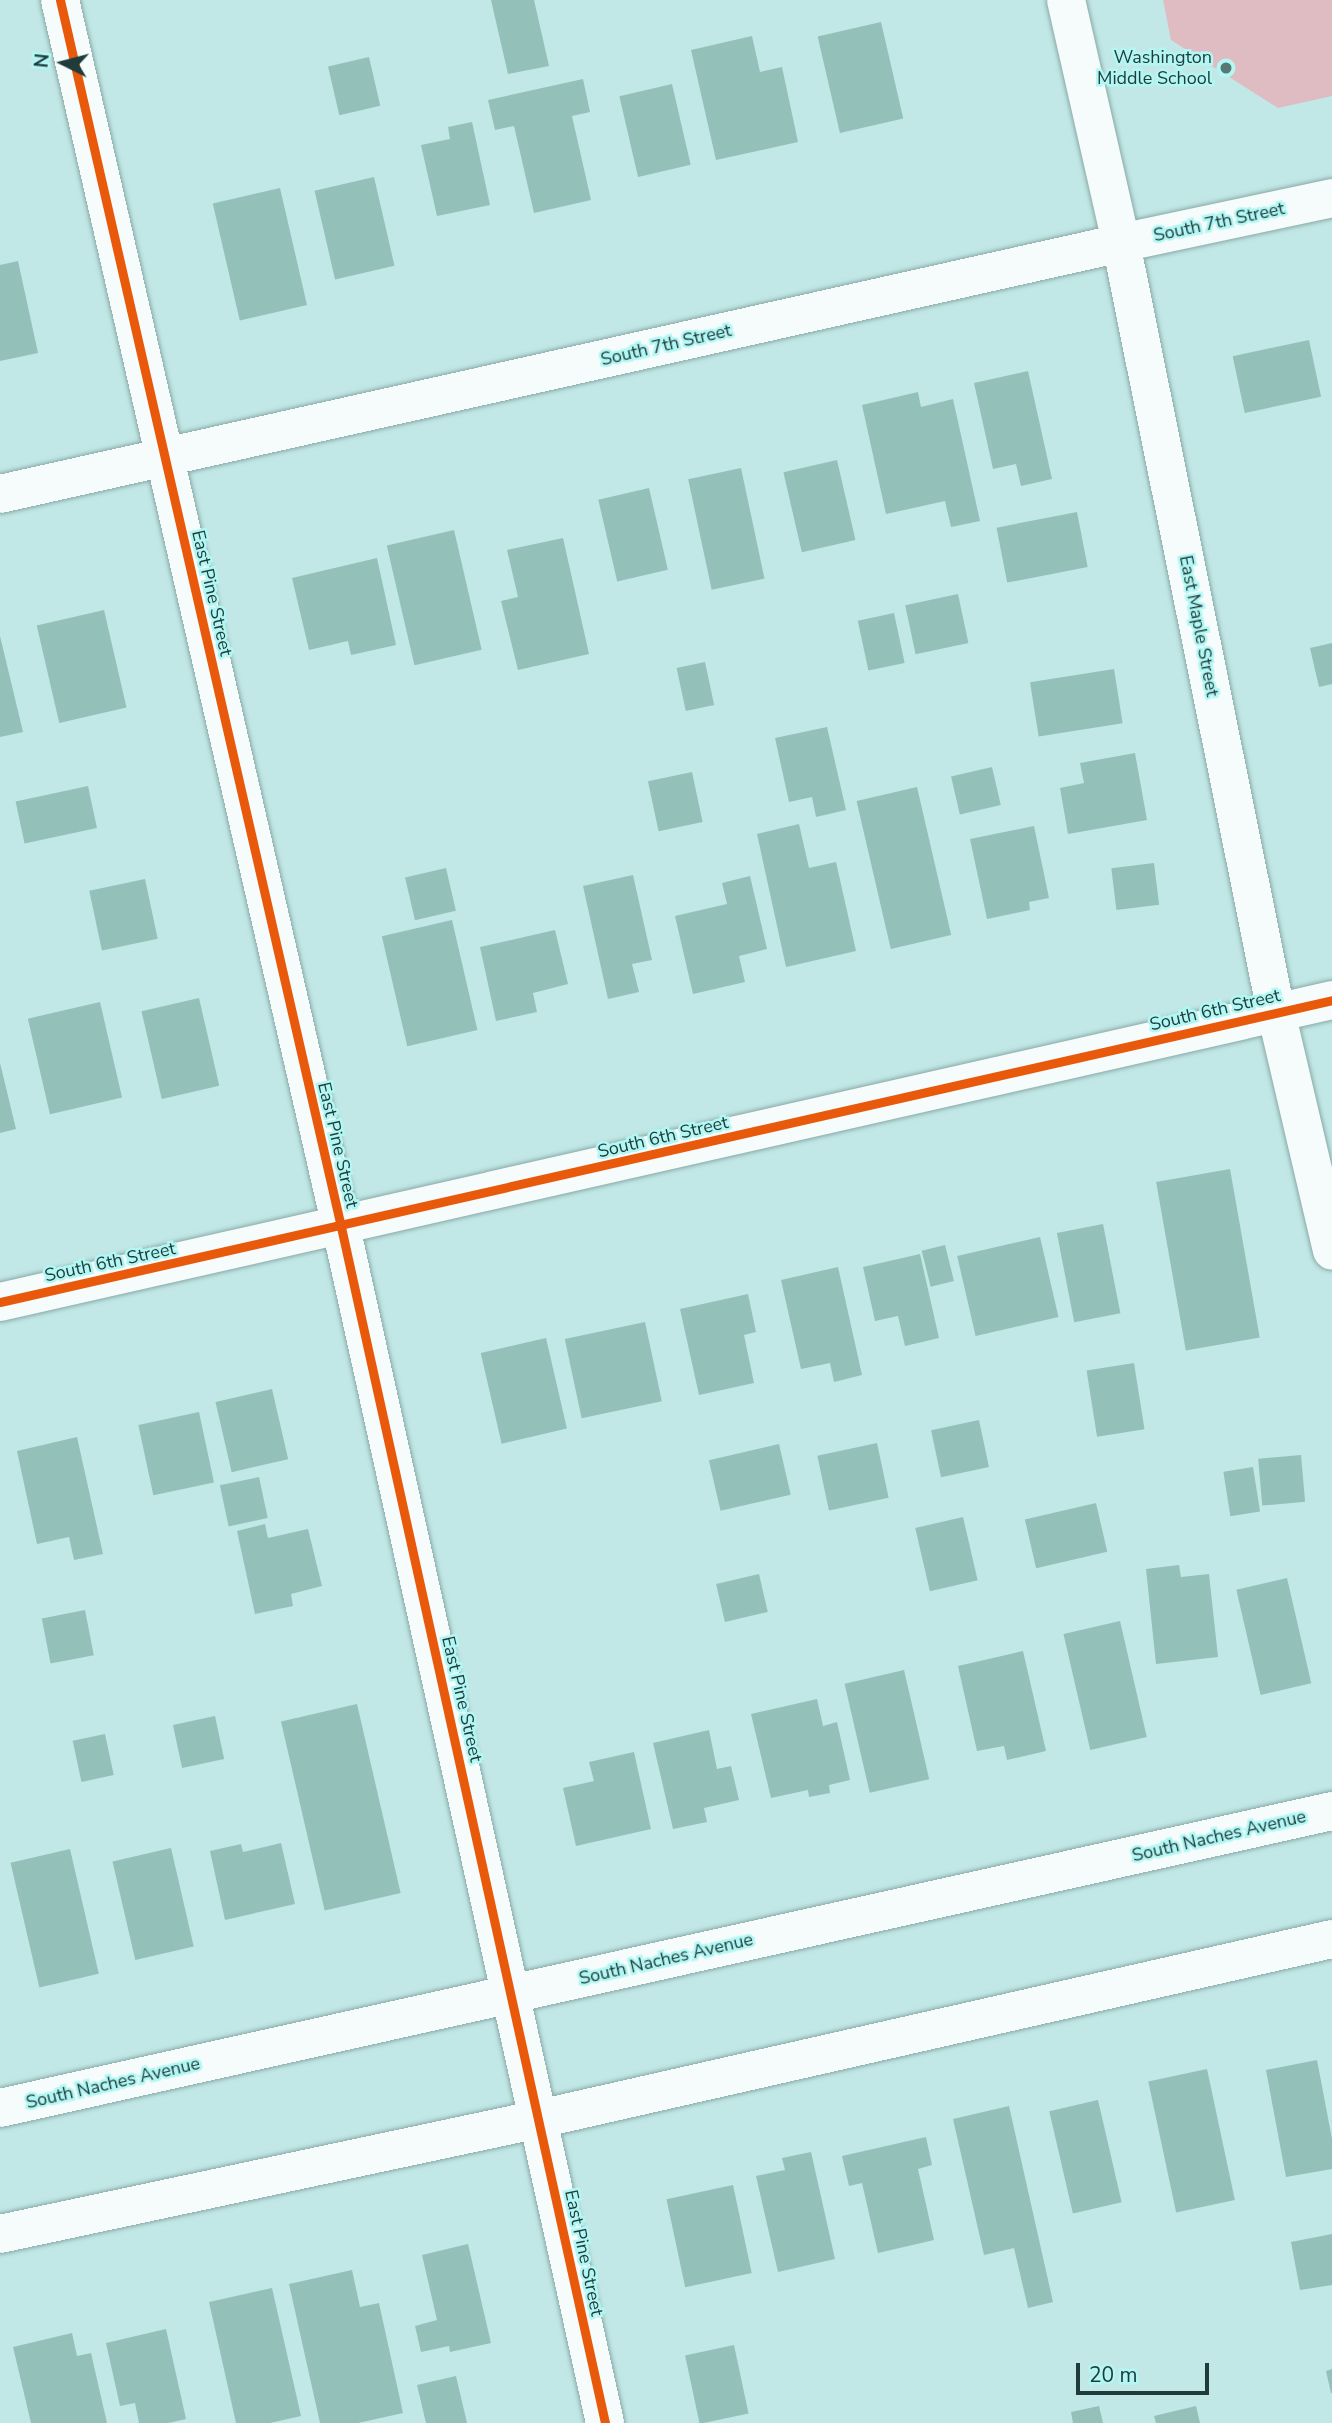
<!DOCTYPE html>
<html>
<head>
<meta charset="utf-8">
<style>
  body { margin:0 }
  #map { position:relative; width:1332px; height:2423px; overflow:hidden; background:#c1e8e6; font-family:"Nunito Sans",sans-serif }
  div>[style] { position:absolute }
  .green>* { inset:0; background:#dfbcc2 }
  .building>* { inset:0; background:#93c0b8; transform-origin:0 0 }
  .roads { filter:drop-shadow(0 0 2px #8aa9a7) drop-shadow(0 0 2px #8aa9a7) }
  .minor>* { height:38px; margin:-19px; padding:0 19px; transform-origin:19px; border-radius:19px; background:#f6fcfb }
  .cycleway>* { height:9px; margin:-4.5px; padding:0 4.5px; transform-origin:4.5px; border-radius:4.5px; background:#e8590c }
  .dots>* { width:19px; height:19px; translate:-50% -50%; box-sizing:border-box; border:4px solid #b2f7f4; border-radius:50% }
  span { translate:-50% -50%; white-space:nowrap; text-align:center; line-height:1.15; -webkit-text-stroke:5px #b2f7f4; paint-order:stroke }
  .poi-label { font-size:18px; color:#1f3b3a }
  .right { translate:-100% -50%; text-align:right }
  .street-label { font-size:18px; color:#1f3b3a }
  .north { position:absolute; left:28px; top:28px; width:70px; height:70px; -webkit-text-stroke:5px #b2f7f4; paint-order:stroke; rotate:276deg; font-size:19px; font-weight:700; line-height:28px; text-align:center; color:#1f3b3a }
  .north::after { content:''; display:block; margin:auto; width:24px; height:32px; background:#1f3b3a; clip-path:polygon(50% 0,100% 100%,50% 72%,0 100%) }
  .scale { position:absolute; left:1076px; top:2363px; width:133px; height:32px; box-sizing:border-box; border:4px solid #1f3b3a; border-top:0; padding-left:9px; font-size:21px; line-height:24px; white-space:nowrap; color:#1f3b3a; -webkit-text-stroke:5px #b2f7f4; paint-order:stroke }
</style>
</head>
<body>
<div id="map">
  <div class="green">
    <i style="clip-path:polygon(1163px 0,1332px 0,1332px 96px,1278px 108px,1171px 40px)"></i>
  </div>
  <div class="building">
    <i style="clip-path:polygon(491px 0,534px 0,549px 66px,508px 74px)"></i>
    <i style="left:881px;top:22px;width:99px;height:65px;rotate:77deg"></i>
    <i style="clip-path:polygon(752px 36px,760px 72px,782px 67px,798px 142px,716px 160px,691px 50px)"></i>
    <i style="left:369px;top:57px;width:50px;height:42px;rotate:77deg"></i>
    <i style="clip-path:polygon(583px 79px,590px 112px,572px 116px,591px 200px,534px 213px,514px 126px,495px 130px,488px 100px)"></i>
    <i style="left:672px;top:84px;width:83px;height:54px;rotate:77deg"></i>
    <i style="clip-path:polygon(472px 122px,490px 205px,437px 216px,421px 145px,450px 139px,448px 127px)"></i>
    <i style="left:374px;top:177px;width:91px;height:61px;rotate:77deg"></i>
    <i style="left:280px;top:188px;width:120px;height:69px;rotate:77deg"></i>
    <i style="clip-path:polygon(18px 261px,38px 353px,0 361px,0 265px)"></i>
    <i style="left:1309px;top:340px;width:58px;height:78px;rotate:78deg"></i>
    <i style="clip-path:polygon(1028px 371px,1052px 479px,1021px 486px,1016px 464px,993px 469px,974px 383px)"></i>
    <i style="clip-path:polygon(918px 392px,921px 407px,953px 399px,980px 521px,951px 527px,945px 501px,886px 514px,862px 405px)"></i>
    <i style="left:837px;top:460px;width:82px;height:55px;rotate:77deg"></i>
    <i style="left:741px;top:468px;width:113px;height:54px;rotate:78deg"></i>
    <i style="left:649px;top:488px;width:84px;height:52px;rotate:77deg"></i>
    <i style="left:1077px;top:512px;width:56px;height:82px;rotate:79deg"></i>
    <i style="left:454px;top:530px;width:123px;height:69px;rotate:77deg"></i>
    <i style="clip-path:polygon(563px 538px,589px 654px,518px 670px,501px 601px,518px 597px,507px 550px)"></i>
    <i style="clip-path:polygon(377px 558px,396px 645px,351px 655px,348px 641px,309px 650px,292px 578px)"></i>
    <i style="left:958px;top:594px;width:50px;height:54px;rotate:78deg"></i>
    <i style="left:104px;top:610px;width:100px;height:69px;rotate:77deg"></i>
    <i style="left:894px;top:613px;width:51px;height:37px;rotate:78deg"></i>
    <i style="clip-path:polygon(0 636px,23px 732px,0 737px)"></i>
    <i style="clip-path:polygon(1332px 643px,1332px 684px,1319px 687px,1310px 648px)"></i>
    <i style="left:705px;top:662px;width:44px;height:29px;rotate:78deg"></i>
    <i style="left:1114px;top:669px;width:55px;height:85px;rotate:81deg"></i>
    <i style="clip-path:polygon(827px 727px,846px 810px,816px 817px,812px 797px,789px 802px,775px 738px)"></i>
    <i style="clip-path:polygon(1135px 753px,1147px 820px,1068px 834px,1060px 788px,1084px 783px,1080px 763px)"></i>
    <i style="left:992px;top:767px;width:39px;height:42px;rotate:77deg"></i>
    <i style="left:692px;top:772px;width:51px;height:45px;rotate:78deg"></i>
    <i style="left:88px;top:786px;width:43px;height:74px;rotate:78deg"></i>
    <i style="left:917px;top:787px;width:152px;height:62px;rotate:77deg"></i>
    <i style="clip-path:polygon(799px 824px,809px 868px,836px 862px,856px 951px,786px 967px,757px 834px)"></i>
    <i style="clip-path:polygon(1034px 826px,1049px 898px,1029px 902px,1030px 910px,987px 919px,970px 839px)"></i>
    <i style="left:1154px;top:863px;width:42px;height:43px;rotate:83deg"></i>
    <i style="left:446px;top:868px;width:44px;height:42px;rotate:77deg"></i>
    <i style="clip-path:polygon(633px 875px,652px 960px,632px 964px,639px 992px,608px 999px,583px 886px)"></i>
    <i style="clip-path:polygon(750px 876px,767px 949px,739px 956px,745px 982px,693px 994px,675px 916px,727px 904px,722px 883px)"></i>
    <i style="left:145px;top:879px;width:61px;height:57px;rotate:78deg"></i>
    <i style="left:452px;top:920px;width:113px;height:72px;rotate:77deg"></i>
    <i style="clip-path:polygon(555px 930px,568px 984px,533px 993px,537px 1012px,496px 1021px,480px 947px)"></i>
    <i style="left:199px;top:998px;width:90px;height:59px;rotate:77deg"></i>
    <i style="left:100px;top:1002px;width:98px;height:74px;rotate:77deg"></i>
    <i style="clip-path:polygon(0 1063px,16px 1129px,0 1133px)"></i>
    <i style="left:1230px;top:1169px;width:171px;height:75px;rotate:80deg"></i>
    <i style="left:1103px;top:1224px;width:91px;height:47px;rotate:79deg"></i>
    <i style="left:1040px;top:1237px;width:82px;height:85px;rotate:77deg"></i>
    <i style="left:945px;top:1245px;width:37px;height:24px;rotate:76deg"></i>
    <i style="clip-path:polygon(920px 1254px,939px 1338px,905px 1346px,898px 1316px,875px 1321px,863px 1267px)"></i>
    <i style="clip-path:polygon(838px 1267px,862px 1375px,834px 1382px,830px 1363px,801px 1369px,781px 1280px)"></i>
    <i style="clip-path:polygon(748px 1294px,756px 1332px,744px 1335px,754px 1383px,699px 1395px,680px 1309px)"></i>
    <i style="left:645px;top:1322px;width:81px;height:82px;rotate:78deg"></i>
    <i style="left:546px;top:1338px;width:93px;height:67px;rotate:77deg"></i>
    <i style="left:1134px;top:1363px;width:67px;height:48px;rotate:81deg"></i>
    <i style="left:272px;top:1389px;width:72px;height:58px;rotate:77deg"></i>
    <i style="left:199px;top:1412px;width:72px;height:62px;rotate:78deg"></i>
    <i style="left:979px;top:1420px;width:48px;height:49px;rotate:78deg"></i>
    <i style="clip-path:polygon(77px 1437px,103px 1554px,74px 1560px,69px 1537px,37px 1544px,17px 1451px)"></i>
    <i style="left:877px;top:1443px;width:56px;height:61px;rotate:78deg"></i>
    <i style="left:779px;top:1444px;width:52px;height:72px;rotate:77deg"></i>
    <i style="left:1301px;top:1455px;width:47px;height:43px;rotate:85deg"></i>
    <i style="left:1253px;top:1467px;width:45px;height:30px;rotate:81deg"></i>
    <i style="left:259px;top:1477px;width:42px;height:40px;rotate:78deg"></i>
    <i style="left:1096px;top:1503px;width:50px;height:73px;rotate:77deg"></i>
    <i style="left:963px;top:1517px;width:65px;height:49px;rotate:77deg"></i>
    <i style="clip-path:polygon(265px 1524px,268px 1538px,308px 1529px,322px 1586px,291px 1594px,293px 1606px,255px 1614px,237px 1531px)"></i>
    <i style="clip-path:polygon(1179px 1565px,1181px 1577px,1209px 1574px,1218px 1657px,1156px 1664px,1146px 1569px)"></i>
    <i style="left:759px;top:1574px;width:39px;height:44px;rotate:77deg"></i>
    <i style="left:1287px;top:1578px;width:108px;height:52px;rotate:77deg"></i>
    <i style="left:85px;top:1610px;width:46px;height:44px;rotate:79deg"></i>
    <i style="left:1120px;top:1621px;width:119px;height:58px;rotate:77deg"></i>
    <i style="clip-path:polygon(1023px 1651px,1046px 1751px,1007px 1760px,1004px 1746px,977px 1751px,958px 1666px)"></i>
    <i style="left:904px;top:1670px;width:112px;height:61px;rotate:77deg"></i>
    <i style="clip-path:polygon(817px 1699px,823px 1726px,837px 1722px,850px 1780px,829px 1785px,830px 1793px,809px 1797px,808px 1790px,771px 1798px,751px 1714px)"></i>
    <i style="left:357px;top:1704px;width:194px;height:78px;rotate:77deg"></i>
    <i style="left:215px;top:1716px;width:44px;height:43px;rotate:78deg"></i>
    <i style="clip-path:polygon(709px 1730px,717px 1769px,731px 1766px,739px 1800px,704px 1808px,707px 1822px,673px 1829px,653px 1743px)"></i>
    <i style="left:105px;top:1734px;width:42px;height:33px;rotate:78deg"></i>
    <i style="clip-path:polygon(634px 1752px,651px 1829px,576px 1846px,563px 1788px,594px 1781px,589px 1762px)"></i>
    <i style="clip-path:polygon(281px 1843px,295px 1904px,225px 1920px,210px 1851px,241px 1844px,243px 1852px)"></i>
    <i style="left:171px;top:1848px;width:101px;height:60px;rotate:77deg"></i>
    <i style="left:70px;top:1849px;width:128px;height:61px;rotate:77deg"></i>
    <i style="clip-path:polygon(1317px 2060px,1332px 2139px,1332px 2169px,1286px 2177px,1266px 2070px)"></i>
    <i style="left:1207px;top:2069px;width:134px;height:60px;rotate:78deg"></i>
    <i style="left:1098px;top:2100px;width:105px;height:50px;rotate:77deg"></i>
    <i style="clip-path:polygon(1009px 2106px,1053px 2302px,1028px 2308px,1014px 2248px,984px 2255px,953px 2119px)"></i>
    <i style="clip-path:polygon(926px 2137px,932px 2165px,918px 2169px,934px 2240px,878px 2253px,862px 2183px,849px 2186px,842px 2156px)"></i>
    <i style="clip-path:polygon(811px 2152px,835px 2259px,778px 2272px,756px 2176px,785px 2170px,782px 2158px)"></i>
    <i style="left:733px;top:2185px;width:90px;height:68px;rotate:78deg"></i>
    <i style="clip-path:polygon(1332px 2234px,1332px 2285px,1300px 2290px,1291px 2242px)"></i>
    <i style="clip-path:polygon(468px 2244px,491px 2343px,450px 2352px,449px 2346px,421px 2352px,415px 2326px,437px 2320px,422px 2255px)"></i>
    <i style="clip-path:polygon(352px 2270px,360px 2307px,379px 2303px,403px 2413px,358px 2423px,320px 2423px,289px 2284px)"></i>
    <i style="clip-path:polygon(272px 2288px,301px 2416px,270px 2423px,236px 2423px,209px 2302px)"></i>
    <i style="clip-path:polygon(166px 2329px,186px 2419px,168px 2423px,139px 2423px,135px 2403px,120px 2406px,106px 2343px)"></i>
    <i style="clip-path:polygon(72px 2333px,77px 2356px,91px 2353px,107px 2423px,31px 2423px,13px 2347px)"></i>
    <i style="left:734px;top:2345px;width:70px;height:50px;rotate:78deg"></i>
    <i style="clip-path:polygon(1332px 2369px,1332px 2393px,1331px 2393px,1326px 2371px)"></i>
    <i style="clip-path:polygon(456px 2376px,467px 2423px,426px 2423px,417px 2385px)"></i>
    <i style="clip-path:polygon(1099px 2406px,1103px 2423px,1073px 2423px,1071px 2412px)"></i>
    <i style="clip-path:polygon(1196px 2406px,1200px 2423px,1156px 2423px,1154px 2416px)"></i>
  </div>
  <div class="roads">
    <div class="minor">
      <i style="left:60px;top:0;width:1259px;rotate:77.1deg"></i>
      <i style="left:341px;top:1227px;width:1225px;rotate:77.55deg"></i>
      <i style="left:1066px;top:0;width:249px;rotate:77.2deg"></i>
      <i style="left:1121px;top:243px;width:784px;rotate:78.6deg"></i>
      <i style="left:1276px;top:1012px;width:245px;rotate:76.8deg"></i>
      <i style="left:0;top:494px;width:1149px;rotate:-12.62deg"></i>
      <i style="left:1121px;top:243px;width:216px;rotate:-12deg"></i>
      <i style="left:0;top:1302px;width:1366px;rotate:-12.77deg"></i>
      <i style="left:0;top:2108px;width:1365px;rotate:-12.57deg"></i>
      <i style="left:0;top:2234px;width:551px;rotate:-12.04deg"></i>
      <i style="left:539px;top:2119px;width:813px;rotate:-12.79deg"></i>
    </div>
  </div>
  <div class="cycleway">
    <i style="left:60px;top:0;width:1259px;rotate:77.1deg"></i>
    <i style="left:341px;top:1227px;width:1225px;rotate:77.55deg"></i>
    <i style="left:0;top:1302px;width:1366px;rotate:-12.77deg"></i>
  </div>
  <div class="dots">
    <i style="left:1226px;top:68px;background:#587876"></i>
  </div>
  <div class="poi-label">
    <span class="right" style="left:1212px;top:68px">Washington<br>Middle School</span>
  </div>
  <div class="street-label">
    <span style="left:1219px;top:222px;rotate:-12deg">South 7th Street</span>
    <span style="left:666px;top:345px;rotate:-13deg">South 7th Street</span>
    <span style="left:212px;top:593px;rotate:77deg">East Pine Street</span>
    <span style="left:1199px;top:626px;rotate:79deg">East Maple Street</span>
    <span style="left:1215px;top:1010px;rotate:-13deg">South 6th Street</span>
    <span style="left:663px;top:1137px;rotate:-13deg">South 6th Street</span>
    <span style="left:338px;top:1145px;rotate:77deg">East Pine Street</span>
    <span style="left:110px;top:1262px;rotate:-12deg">South 6th Street</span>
    <span style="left:462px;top:1699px;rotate:77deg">East Pine Street</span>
    <span style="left:1219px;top:1836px;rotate:-13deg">South Naches Avenue</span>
    <span style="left:666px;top:1959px;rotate:-13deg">South Naches Avenue</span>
    <span style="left:113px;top:2083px;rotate:-13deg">South Naches Avenue</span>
    <span style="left:584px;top:2253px;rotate:78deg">East Pine Street</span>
  </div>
  <div class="north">N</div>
  <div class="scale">20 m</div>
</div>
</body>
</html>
